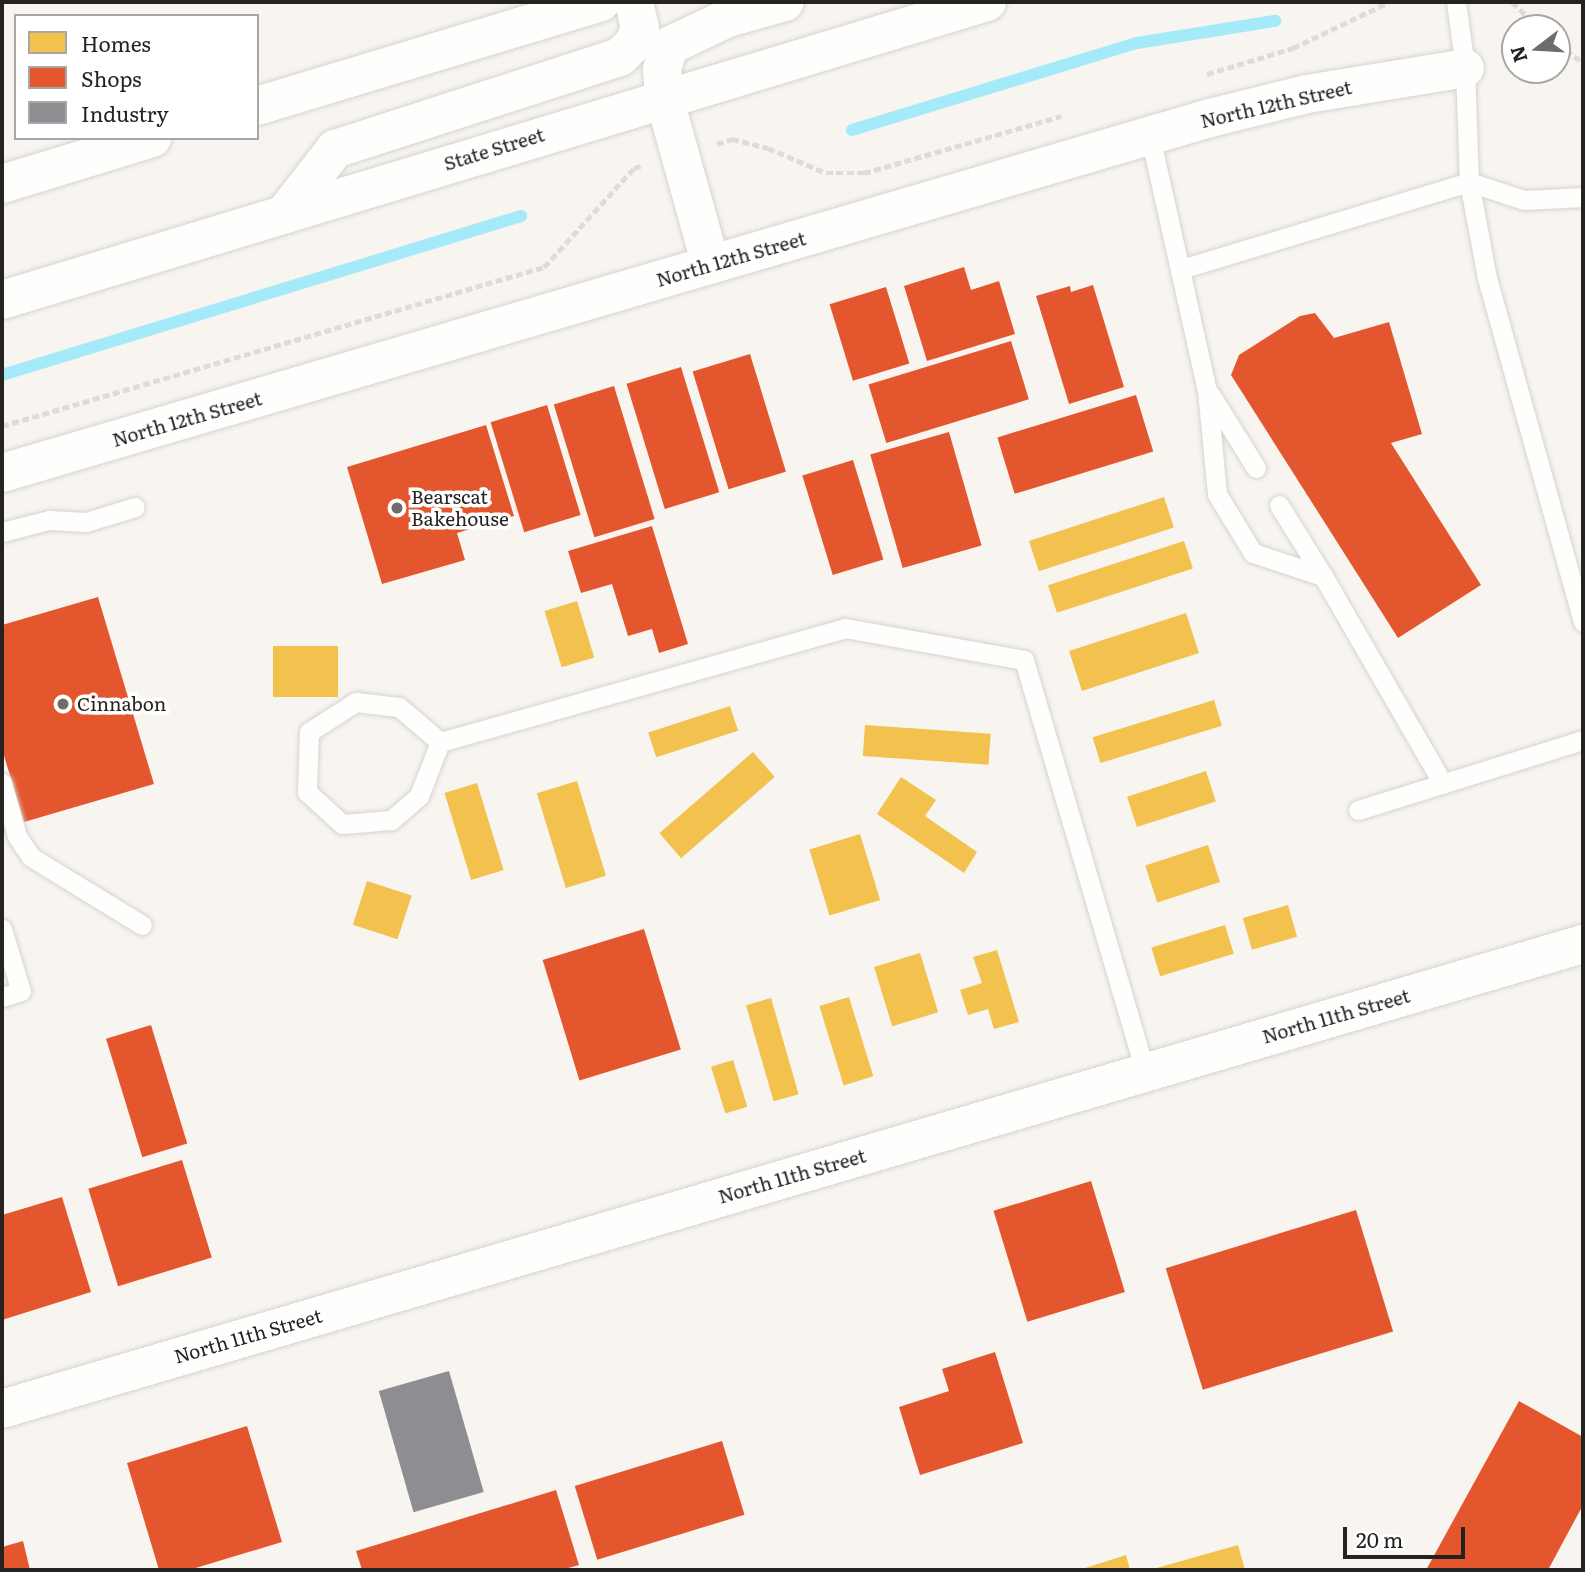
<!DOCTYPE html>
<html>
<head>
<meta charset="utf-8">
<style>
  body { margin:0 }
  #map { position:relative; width:1585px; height:1572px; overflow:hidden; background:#f8f5f1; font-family:Literata,serif }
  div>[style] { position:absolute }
  .homes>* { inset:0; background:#f2c14e; transform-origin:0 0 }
  .shops>* { inset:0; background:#e4572e; transform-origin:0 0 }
  .industry>* { inset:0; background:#8d8d92; transform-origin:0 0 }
  .stream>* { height:12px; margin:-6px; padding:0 6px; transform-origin:6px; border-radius:6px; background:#a4eaf9 }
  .path>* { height:4.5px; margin-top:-2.25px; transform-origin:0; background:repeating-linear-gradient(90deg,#dddcdb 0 7px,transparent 0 10.5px) }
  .roads { filter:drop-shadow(0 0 2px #d5d3d0) drop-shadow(0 0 2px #d5d3d0) }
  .service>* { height:19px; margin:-9.5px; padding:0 9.5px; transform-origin:9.5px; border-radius:9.5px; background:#fefefd }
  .minor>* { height:38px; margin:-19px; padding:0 19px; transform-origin:19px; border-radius:19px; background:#fefefd }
  .primary>* { height:38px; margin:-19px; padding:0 19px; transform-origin:19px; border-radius:19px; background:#fefefd }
  .dots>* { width:19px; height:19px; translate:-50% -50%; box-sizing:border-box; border:4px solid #fff; border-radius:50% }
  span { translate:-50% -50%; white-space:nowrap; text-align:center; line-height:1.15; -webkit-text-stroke:7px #fff; paint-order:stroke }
  .street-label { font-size:19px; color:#252320 }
  .poi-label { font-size:19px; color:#252320 }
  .left { translate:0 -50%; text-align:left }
  .frame { position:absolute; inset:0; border:4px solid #252320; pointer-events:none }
  .legend { position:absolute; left:14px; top:14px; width:245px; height:126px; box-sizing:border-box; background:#fff; border:2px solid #a8a7a6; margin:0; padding:9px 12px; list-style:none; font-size:21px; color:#252320 }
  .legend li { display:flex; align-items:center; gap:14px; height:35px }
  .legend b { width:35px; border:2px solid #a8a7a6 }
  .north { position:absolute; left:1501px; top:14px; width:70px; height:70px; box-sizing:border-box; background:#fff; border:2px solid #a8a7a6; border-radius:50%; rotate:253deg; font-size:19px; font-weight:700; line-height:28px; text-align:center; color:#252320 }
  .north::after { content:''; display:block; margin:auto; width:24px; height:32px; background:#6f6c69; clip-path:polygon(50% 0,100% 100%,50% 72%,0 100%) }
  .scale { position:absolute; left:1343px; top:1527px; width:122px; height:32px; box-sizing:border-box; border:4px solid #252320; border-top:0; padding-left:9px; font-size:21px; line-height:24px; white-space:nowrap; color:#252320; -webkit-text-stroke:5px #fff; paint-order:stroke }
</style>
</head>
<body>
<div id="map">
  <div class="homes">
    <i style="left:1164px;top:497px;width:32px;height:142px;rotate:72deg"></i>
    <i style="left:1184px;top:541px;width:29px;height:143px;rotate:72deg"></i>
    <i style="left:577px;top:601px;width:59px;height:34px;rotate:73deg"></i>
    <i style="left:1186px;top:613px;width:42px;height:123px;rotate:72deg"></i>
    <i style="left:273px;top:646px;width:65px;height:51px"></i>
    <i style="left:1214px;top:700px;width:27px;height:127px;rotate:73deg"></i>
    <i style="left:730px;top:706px;width:26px;height:86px;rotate:72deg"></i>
    <i style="left:865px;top:725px;width:126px;height:31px;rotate:4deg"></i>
    <i style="left:753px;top:752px;width:33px;height:124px;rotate:49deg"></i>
    <i style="left:1206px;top:771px;width:32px;height:83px;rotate:72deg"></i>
    <i style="clip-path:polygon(901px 777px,936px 800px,925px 816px,977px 852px,964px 873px,877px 814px)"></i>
    <i style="left:577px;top:781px;width:99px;height:42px;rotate:73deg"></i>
    <i style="left:477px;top:783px;width:91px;height:34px;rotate:73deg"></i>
    <i style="left:860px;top:834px;width:69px;height:53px;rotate:73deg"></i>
    <i style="left:1208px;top:845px;width:39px;height:66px;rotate:72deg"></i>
    <i style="left:367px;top:881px;width:47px;height:46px;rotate:18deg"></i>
    <i style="left:1288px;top:905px;width:33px;height:47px;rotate:74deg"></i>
    <i style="left:1225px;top:925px;width:30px;height:77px;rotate:73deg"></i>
    <i style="clip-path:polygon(997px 950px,1019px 1022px,994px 1029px,988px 1009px,968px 1015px,960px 990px,982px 983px,973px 957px)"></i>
    <i style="left:920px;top:953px;width:62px;height:48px;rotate:73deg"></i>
    <i style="left:849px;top:997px;width:83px;height:31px;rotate:73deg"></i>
    <i style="left:771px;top:998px;width:100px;height:26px;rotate:74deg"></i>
    <i style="left:733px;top:1060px;width:49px;height:23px;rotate:73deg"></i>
    <i style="clip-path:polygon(1238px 1545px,1245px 1570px,1153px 1570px,1153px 1569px)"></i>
    <i style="clip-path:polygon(1126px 1555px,1130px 1570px,1079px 1570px)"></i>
  </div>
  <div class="shops">
    <i style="clip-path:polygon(964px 267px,971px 290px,999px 281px,1015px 334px,927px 361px,904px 286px)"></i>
    <i style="clip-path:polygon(1093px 285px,1124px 387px,1069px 404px,1036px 296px,1070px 286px,1071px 292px)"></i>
    <i style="left:886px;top:287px;width:80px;height:59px;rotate:73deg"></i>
    <i style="clip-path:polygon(1315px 313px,1334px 338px,1389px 322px,1422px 434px,1391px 443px,1481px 585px,1398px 638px,1231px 375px,1239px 355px,1300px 316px)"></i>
    <i style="left:1011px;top:341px;width:61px;height:149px;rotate:73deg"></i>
    <i style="left:750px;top:354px;width:123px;height:60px;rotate:73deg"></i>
    <i style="left:681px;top:367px;width:131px;height:57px;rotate:73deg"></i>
    <i style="left:614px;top:386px;width:139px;height:63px;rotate:73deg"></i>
    <i style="left:1136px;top:395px;width:59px;height:145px;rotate:73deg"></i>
    <i style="left:547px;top:405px;width:115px;height:59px;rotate:73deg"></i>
    <i style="clip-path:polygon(486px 425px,514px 516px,457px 533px,465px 560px,382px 584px,347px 467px)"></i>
    <i style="left:949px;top:432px;width:118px;height:82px;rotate:74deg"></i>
    <i style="left:853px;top:460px;width:104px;height:53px;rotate:73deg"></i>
    <i style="clip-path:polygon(652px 526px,688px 644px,659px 653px,652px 629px,628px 636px,612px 584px,581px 593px,568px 551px)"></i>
    <i style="clip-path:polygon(98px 597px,154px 784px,24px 822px,2px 749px,2px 625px)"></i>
    <i style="left:644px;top:929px;width:126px;height:106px;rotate:73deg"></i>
    <i style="left:151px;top:1025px;width:124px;height:47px;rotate:73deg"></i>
    <i style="left:182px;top:1160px;width:102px;height:98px;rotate:73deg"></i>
    <i style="left:1091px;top:1181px;width:116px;height:102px;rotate:73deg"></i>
    <i style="clip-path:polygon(62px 1197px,91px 1292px,2px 1320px,2px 1215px)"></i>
    <i style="left:1356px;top:1210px;width:127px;height:199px;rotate:73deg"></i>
    <i style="clip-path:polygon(995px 1352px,1023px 1443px,920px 1475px,899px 1407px,949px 1391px,942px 1369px)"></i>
    <i style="clip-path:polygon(1519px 1401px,1583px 1437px,1583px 1505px,1548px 1570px,1426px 1570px)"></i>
    <i style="clip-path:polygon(247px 1426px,282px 1542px,189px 1570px,159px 1570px,127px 1463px)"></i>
    <i style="left:722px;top:1441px;width:77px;height:154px;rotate:73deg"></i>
    <i style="clip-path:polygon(556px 1490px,579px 1565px,561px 1570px,362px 1570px,356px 1551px)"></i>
    <i style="clip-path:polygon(23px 1541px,30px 1570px,2px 1570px,2px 1547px)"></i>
  </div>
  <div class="industry">
    <i style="left:449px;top:1371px;width:126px;height:73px;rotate:74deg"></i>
  </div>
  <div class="stream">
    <i style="left:852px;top:130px;width:298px;rotate:-17deg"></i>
    <i style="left:1137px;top:43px;width:140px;rotate:-9.1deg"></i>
    <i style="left:2px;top:375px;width:543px;rotate:-17.03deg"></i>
  </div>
  <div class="path">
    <i style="left:1512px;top:2px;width:38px;rotate:43deg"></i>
    <i style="left:1557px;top:45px;width:31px;rotate:33deg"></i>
    <i style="left:1207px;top:74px;width:90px;rotate:-16.8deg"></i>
    <i style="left:1293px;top:48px;width:106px;rotate:-25.6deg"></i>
    <i style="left:717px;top:144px;width:16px;rotate:-18deg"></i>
    <i style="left:732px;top:139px;width:37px;rotate:14deg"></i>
    <i style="left:768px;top:148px;width:63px;rotate:23.3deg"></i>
    <i style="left:826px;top:173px;width:38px"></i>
    <i style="left:864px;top:173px;width:205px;rotate:-16.1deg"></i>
    <i style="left:2px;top:426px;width:565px;rotate:-16.35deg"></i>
    <i style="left:544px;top:267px;width:134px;rotate:-47.7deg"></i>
    <i style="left:634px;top:168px;width:7px;rotate:-16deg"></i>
  </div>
  <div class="roads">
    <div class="service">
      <i style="left:1456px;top:2px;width:67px;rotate:82.2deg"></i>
      <i style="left:1465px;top:68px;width:114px;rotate:88deg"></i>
      <i style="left:1469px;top:182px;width:98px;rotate:79.4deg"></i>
      <i style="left:1487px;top:278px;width:357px;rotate:74.4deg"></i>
      <i style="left:1150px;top:136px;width:260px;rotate:77.4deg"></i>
      <i style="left:1207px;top:390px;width:104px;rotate:84.5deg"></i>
      <i style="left:1217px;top:494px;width:69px;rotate:58.6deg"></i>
      <i style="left:1253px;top:553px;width:74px;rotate:18.2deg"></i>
      <i style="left:1323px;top:576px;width:240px;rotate:60deg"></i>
      <i style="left:1181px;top:269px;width:301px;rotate:-16.8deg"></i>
      <i style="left:1469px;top:182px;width:58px;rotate:18.1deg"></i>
      <i style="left:1524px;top:200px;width:59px;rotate:-2.9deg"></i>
      <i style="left:1210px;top:394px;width:87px;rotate:58.1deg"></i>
      <i style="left:1279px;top:505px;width:84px;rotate:58.2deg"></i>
      <i style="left:2px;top:532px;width:49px;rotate:-14.3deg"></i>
      <i style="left:49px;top:520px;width:37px;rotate:3deg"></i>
      <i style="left:86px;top:522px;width:51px;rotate:-17deg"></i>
      <i style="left:440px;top:742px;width:58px;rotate:111.3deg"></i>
      <i style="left:419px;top:796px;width:37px;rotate:139deg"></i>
      <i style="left:391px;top:820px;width:49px;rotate:175.3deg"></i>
      <i style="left:342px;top:824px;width:47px;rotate:-137.6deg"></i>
      <i style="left:307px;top:792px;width:60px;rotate:-88.1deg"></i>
      <i style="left:309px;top:732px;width:56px;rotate:-32.6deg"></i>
      <i style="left:356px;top:702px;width:43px;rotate:6.6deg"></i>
      <i style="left:399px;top:707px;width:54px;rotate:40.5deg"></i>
      <i style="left:440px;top:742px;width:421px;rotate:-15.7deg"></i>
      <i style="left:845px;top:628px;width:182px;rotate:10.1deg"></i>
      <i style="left:1024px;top:660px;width:429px;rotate:73.6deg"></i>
      <i style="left:2px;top:783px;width:55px;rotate:74.2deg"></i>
      <i style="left:17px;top:836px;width:25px;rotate:56deg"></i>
      <i style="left:31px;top:857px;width:130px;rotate:31.5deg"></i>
      <i style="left:1358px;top:810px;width:236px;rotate:-17.3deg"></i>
      <i style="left:2px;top:929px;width:65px;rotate:73deg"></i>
      <i style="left:21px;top:991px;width:20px;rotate:162deg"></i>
    </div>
    <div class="minor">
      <i style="left:664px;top:97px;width:174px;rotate:74.4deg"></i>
      <i style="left:2px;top:473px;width:1259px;rotate:-16.38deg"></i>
      <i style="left:1210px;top:118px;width:100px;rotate:-13.9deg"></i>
      <i style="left:1307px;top:94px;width:160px;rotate:-9.3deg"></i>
      <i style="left:2px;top:1409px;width:1648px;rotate:-16.39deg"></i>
    </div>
    <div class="primary">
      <i style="left:664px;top:97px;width:28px;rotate:-94deg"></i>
      <i style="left:662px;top:69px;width:24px;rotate:-73deg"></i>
      <i style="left:669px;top:46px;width:65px;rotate:-25.4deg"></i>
      <i style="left:728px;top:18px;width:59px;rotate:-15.7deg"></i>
      <i style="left:257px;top:106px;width:359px;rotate:-16.8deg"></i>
      <i style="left:2px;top:184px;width:157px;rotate:-17deg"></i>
      <i style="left:286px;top:212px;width:80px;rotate:-52.1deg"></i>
      <i style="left:335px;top:149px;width:299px;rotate:-17.9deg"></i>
      <i style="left:620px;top:57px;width:20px;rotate:-45deg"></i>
      <i style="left:634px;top:43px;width:16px;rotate:-68deg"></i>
      <i style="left:640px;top:28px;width:27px;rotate:-103deg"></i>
      <i style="left:2px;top:300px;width:1029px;rotate:-16.83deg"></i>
    </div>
  </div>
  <div class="dots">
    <i style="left:397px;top:508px;background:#6f6c69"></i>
    <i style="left:63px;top:704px;background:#6f6c69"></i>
  </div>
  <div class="street-label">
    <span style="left:1276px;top:104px;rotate:-13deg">North 12th Street</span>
    <span style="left:494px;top:149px;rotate:-17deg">State Street</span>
    <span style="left:731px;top:259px;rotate:-16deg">North 12th Street</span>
    <span style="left:187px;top:419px;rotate:-16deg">North 12th Street</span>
    <span style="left:1336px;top:1016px;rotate:-16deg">North 11th Street</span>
    <span style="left:792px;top:1176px;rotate:-16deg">North 11th Street</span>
    <span style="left:248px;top:1336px;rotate:-16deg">North 11th Street</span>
  </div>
  <div class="poi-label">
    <span class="left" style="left:411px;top:508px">Bearscat<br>Bakehouse</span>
    <span class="left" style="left:77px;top:704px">Cinnabon</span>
  </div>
  <div class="frame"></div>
  <ul class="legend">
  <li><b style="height:19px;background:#f2c14e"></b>Homes</li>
  <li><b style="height:19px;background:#e4572e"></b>Shops</li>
  <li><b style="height:19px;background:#8d8d92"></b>Industry</li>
  </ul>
  <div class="north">N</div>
  <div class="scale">20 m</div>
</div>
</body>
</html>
